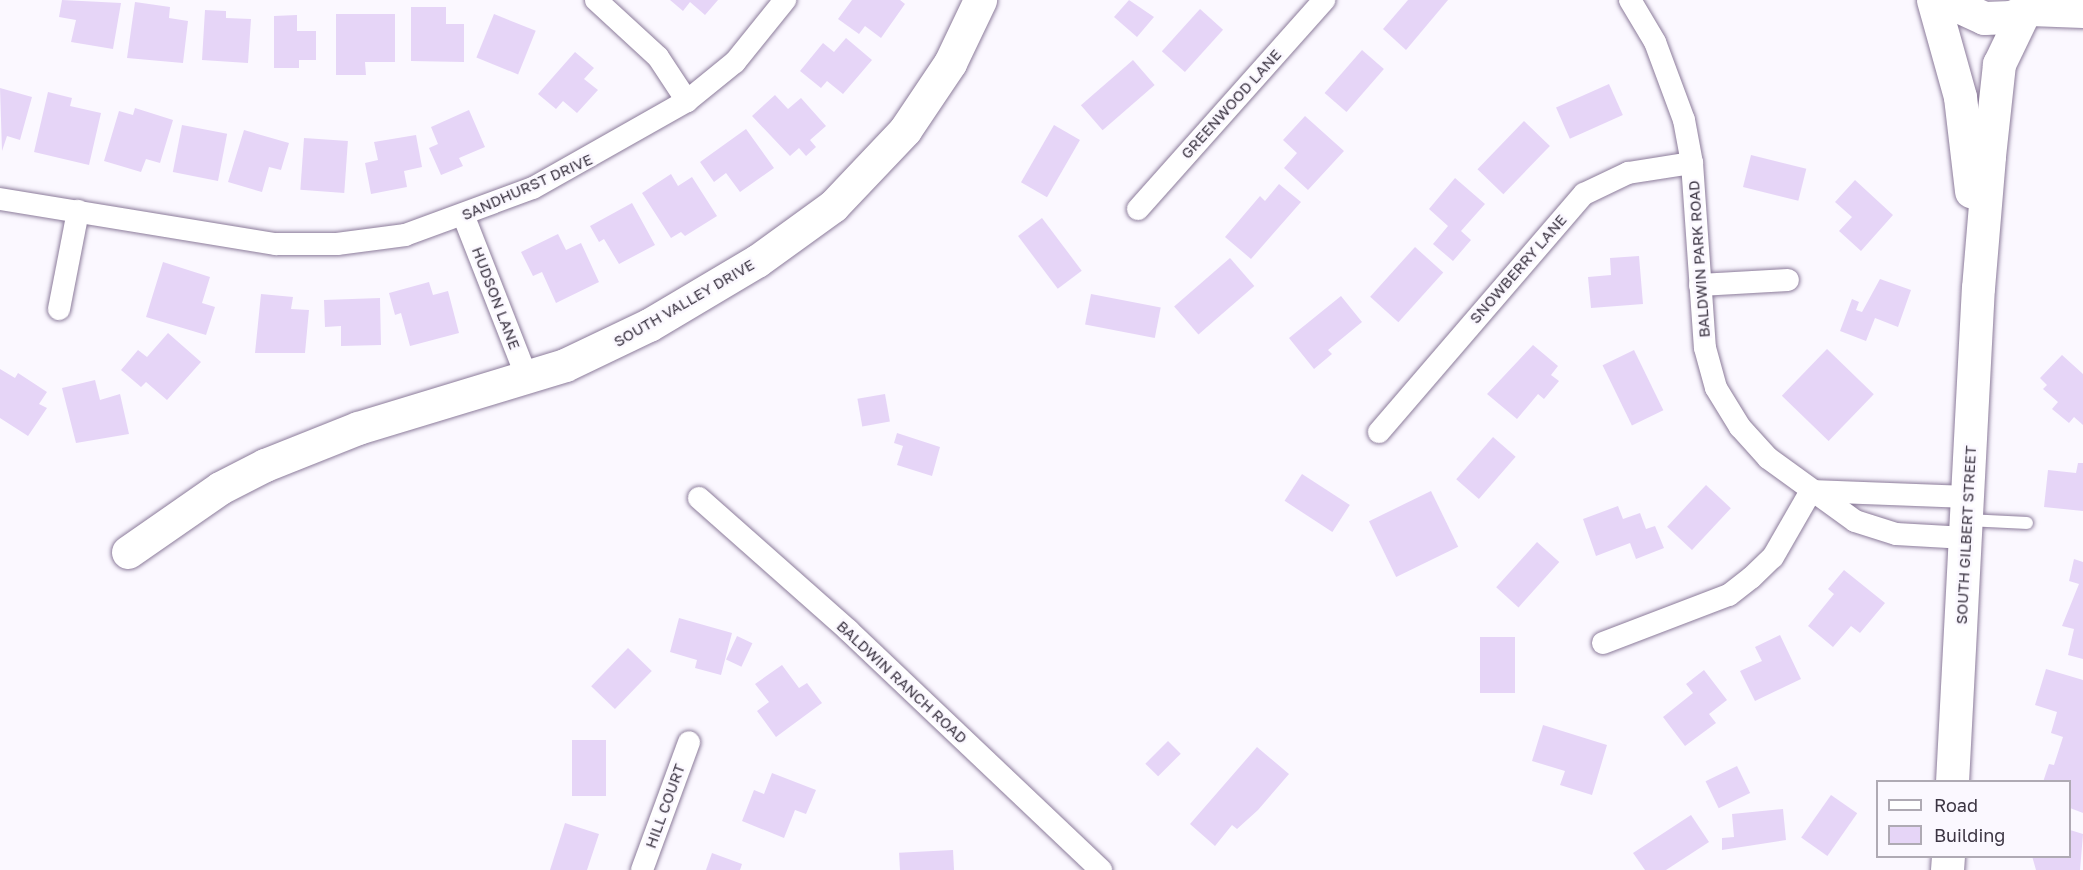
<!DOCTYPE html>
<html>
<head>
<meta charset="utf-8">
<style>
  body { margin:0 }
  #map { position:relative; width:2083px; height:870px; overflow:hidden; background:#fbf8ff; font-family:"Golos Text",sans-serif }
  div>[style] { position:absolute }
  .building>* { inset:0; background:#e6d5f7; transform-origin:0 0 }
  .roads { filter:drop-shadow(0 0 2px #8c7c9b) drop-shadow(0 0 2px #8c7c9b) }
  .lane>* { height:12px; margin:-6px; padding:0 6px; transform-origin:6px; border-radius:6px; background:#fff }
  .street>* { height:22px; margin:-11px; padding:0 11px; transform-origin:11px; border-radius:11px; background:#fff }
  .secondary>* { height:33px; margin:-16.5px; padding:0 16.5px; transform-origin:16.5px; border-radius:16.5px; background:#fff }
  span { translate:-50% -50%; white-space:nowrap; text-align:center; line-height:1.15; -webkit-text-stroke:5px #fbf8ff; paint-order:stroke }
  .street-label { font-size:15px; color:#3c3543 }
  .legend { position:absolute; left:1876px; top:780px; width:195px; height:78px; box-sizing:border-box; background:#fbf8ff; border:2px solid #afaab4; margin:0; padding:8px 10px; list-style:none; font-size:18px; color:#3c3543 }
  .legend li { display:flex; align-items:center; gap:12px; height:30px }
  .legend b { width:30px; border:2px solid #afaab4 }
</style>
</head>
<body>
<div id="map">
  <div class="building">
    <i style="clip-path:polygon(62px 0,121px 3px,113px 49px,71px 42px,76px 20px,59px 17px)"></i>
    <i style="clip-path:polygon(670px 0,718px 0,705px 15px,690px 2px,683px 11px)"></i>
    <i style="clip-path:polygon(852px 0,900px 0,905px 4px,881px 38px,865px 26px,859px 34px,838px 19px)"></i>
    <i style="clip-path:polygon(1129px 0,1154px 17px,1137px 37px,1114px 17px)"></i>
    <i style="clip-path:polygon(1408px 0,1448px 0,1406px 50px,1383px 29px)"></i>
    <i style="clip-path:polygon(135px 2px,170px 7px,169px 18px,188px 21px,183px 63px,127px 58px)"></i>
    <i style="clip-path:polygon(411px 7px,446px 7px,446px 24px,464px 24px,464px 62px,411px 61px)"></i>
    <i style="left:1200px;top:9px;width:31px;height:57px;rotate:42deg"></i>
    <i style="clip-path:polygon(205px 10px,226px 11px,226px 18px,251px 19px,248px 63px,202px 60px)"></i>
    <i style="clip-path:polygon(336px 14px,395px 14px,395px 62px,365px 62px,366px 75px,336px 75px)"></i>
    <i style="left:494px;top:14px;width:45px;height:47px;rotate:22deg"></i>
    <i style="clip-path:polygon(297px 15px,297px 31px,316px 31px,316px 60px,299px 60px,299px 68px,274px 68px,274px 16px)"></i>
    <i style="clip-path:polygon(846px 38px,872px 60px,843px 94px,827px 81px,821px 88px,800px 71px,823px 43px,834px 52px)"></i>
    <i style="left:1362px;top:50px;width:29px;height:57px;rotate:41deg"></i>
    <i style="clip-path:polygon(575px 52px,594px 68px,584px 79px,598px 90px,577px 113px,563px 101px,556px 109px,538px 94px)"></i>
    <i style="left:1133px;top:60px;width:33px;height:69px;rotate:49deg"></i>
    <i style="left:1609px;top:84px;width:34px;height:58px;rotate:66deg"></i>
    <i style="clip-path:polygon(0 88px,32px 97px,20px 140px,7px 136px,2px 151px)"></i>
    <i style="clip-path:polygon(48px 92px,72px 98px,70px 106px,101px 113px,89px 165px,34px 152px)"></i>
    <i style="clip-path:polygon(775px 95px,788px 109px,801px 98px,826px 126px,810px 140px,816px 147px,806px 156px,799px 148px,790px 156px,752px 116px)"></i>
    <i style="clip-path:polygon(135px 108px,173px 120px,160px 163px,146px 159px,141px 172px,104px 161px,119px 111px,133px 115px)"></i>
    <i style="clip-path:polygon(469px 110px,485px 147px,459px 158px,463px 166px,441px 175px,429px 148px,438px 144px,431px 127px)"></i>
    <i style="clip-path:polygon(1305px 116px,1344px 151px,1308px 190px,1284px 168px,1297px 153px,1283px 140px)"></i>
    <i style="left:1524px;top:121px;width:36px;height:67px;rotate:44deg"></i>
    <i style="left:182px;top:125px;width:46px;height:48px;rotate:11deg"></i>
    <i style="left:1054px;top:125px;width:30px;height:66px;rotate:30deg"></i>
    <i style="clip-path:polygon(746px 129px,774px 168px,740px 192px,726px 173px,714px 182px,700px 162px)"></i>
    <i style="clip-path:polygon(244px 130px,289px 143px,281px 170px,269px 167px,262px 192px,228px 182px)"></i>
    <i style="clip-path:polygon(416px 135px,422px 167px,404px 171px,407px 187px,371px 194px,365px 163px,378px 160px,374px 142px)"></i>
    <i style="left:304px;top:138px;width:44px;height:52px;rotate:4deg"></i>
    <i style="left:1751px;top:155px;width:57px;height:33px;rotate:14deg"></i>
    <i style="clip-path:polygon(671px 174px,678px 186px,692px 177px,717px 216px,685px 236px,681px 232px,671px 238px,642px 193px)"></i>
    <i style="clip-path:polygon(1455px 178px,1485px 204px,1461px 231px,1471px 240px,1453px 261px,1433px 244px,1448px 226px,1429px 209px)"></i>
    <i style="clip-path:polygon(1855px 180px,1893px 215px,1861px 251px,1839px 231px,1852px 217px,1835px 202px)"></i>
    <i style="clip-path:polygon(1279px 184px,1301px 202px,1251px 259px,1225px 237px,1260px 196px,1265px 201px)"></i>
    <i style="clip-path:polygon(632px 203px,655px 245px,619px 264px,604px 239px,599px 242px,590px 226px)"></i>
    <i style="left:1042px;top:218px;width:66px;height:30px;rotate:53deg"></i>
    <i style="clip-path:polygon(558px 234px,566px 250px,581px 243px,599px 282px,556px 303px,542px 272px,533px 276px,521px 252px)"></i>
    <i style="left:1415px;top:247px;width:38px;height:67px;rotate:42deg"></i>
    <i style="clip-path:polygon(1639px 256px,1643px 304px,1591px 308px,1588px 277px,1611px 275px,1610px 258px)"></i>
    <i style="left:1230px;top:258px;width:37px;height:74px;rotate:49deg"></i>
    <i style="clip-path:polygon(163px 262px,210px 277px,202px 303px,215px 307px,206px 335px,146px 317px)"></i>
    <i style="clip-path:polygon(1880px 279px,1911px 290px,1898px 327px,1875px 318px,1866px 341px,1840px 331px,1852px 299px,1859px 302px,1856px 310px,1862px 312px)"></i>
    <i style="clip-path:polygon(429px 282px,433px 295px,448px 291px,459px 333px,410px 346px,401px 313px,395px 315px,389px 293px)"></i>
    <i style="clip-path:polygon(261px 294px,293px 297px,291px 309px,309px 310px,305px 353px,255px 353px)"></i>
    <i style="left:1091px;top:294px;width:71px;height:31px;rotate:11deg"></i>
    <i style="clip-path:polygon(1341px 296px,1362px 322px,1328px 350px,1332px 354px,1314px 369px,1289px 338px)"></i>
    <i style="clip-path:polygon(380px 298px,381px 345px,341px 346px,341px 326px,325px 327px,324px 300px)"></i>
    <i style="clip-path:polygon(168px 333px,201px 362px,167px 400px,146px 382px,141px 387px,121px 370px,138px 350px,147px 357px)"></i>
    <i style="clip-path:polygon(1533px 345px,1558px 366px,1551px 375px,1559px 381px,1544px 399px,1538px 394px,1517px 419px,1487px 394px)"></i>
    <i style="left:1827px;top:349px;width:65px;height:65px;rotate:44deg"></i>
    <i style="left:1634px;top:350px;width:67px;height:35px;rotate:64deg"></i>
    <i style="clip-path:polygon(2062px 355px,2083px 374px,2083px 425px,2074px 417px,2069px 423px,2052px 409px,2058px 402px,2043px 389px,2047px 385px,2040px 378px)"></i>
    <i style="clip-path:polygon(0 369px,15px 378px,18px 373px,47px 392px,39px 404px,47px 408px,28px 436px,0 418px)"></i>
    <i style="clip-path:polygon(95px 380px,100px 400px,120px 394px,129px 434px,76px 443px,62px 388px)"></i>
    <i style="left:885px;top:394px;width:28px;height:28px;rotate:80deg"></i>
    <i style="clip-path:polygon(897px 433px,940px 447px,932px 476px,897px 465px,903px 446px,894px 443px)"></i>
    <i style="left:1493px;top:437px;width:30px;height:56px;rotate:41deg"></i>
    <i style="clip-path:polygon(2078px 463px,2083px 463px,2083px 511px,2044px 507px,2048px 470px,2076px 473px)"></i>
    <i style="left:1302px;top:474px;width:57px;height:32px;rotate:33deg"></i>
    <i style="left:1706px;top:485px;width:34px;height:57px;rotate:43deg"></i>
    <i style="left:1431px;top:491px;width:62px;height:69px;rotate:64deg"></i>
    <i style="clip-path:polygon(1618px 506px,1623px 519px,1640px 513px,1646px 529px,1655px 526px,1664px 548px,1636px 559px,1630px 543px,1596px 556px,1583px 519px)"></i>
    <i style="left:1537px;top:542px;width:30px;height:61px;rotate:42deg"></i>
    <i style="clip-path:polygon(2074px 559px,2083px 562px,2083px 659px,2068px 655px,2074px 629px,2062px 626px,2079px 584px,2069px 581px)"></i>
    <i style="clip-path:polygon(1844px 570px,1885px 603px,1860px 633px,1851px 626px,1833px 647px,1808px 626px,1834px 594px,1828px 589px)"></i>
    <i style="clip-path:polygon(679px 618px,732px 633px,721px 675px,695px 668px,697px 660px,670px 652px)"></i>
    <i style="clip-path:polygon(1780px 635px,1801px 679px,1755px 701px,1740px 671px,1762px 661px,1755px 647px)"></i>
    <i style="left:737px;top:636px;width:17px;height:26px;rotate:25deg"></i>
    <i style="left:1480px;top:637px;width:35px;height:56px"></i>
    <i style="left:628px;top:648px;width:33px;height:53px;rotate:44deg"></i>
    <i style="clip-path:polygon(782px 665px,799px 688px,807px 683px,822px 703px,776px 737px,757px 711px,769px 702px,755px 684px)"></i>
    <i style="clip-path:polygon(2046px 669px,2083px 680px,2083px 813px,2070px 808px,2070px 782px,2043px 782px,2049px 764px,2054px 765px,2063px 737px,2051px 733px,2057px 712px,2035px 705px)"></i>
    <i style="clip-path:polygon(1704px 670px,1727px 700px,1709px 714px,1716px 723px,1685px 746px,1663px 717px,1693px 693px,1686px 684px)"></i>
    <i style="clip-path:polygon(1543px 725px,1607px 745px,1592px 795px,1560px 785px,1565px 771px,1532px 761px)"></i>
    <i style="left:572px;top:740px;width:34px;height:56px"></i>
    <i style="left:1168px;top:741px;width:18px;height:32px;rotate:45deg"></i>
    <i style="clip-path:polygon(1257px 747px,1289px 774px,1258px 810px,1237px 829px,1232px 825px,1215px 846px,1190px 824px)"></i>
    <i style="left:1737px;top:766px;width:30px;height:35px;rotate:64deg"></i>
    <i style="clip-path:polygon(772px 773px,816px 790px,806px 814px,795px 810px,784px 838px,742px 821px,754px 790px,764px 794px)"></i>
    <i style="left:1831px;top:795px;width:32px;height:52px;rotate:35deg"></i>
    <i style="clip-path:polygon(1783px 809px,1786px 840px,1722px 850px,1722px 838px,1734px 837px,1732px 814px)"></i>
    <i style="clip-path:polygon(1691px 815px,1709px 842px,1666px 870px,1645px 870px,1633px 853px)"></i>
    <i style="clip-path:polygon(565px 823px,599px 834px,587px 870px,550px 870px)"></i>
    <i style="clip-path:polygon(2070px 830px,2083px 834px,2080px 870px,2036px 870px,2032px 856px,2070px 856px)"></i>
    <i style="left:953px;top:850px;width:20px;height:54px;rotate:87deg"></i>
    <i style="clip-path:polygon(712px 853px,742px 864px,740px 870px,706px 870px)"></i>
  </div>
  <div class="roads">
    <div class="lane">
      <i style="left:1968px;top:520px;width:59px;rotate:2.9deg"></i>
    </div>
    <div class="street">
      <i style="left:596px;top:0;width:84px;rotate:42.6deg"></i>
      <i style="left:658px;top:57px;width:53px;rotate:56.6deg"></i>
      <i style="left:1630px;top:0;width:49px;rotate:59.2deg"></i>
      <i style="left:1655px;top:42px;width:83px;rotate:69.6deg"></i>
      <i style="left:1684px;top:120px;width:44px;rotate:79.5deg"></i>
      <i style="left:1692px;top:163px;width:185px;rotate:86deg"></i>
      <i style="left:1705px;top:348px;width:41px;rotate:74.6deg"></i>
      <i style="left:1716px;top:388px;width:46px;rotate:58.4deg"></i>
      <i style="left:1740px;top:427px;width:42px;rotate:47.9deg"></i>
      <i style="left:1768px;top:458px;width:107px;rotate:35.9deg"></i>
      <i style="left:1855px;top:521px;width:43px;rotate:17.6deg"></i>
      <i style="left:1896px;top:534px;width:70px;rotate:3.3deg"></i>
      <i style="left:0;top:199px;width:280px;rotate:9.3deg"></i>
      <i style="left:276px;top:244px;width:61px"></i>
      <i style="left:337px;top:244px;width:69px;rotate:-7.5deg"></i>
      <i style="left:405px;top:235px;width:136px;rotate:-20.2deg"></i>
      <i style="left:533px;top:188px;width:177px;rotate:-29.5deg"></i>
      <i style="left:687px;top:101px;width:62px;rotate:-39.1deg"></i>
      <i style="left:735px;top:62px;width:80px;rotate:-51.1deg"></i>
      <i style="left:1138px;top:209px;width:280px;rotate:-48.3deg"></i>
      <i style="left:464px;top:217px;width:173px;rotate:68.6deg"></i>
      <i style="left:1700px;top:285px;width:88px;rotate:-3.3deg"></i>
      <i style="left:59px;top:309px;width:100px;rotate:-79deg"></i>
      <i style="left:1379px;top:432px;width:314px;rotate:-49.3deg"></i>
      <i style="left:1584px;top:194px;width:49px;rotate:-25.5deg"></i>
      <i style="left:1628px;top:173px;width:65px;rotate:-8.9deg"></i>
      <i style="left:1811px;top:491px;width:157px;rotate:2.2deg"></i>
      <i style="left:699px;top:498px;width:199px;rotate:41.5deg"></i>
      <i style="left:848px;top:630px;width:349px;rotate:43.5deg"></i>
      <i style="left:1603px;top:643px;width:135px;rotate:-20.9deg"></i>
      <i style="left:1729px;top:595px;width:28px;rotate:-38deg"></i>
      <i style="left:1751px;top:578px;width:30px;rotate:-44deg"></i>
      <i style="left:1773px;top:557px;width:76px;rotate:-60.1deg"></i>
      <i style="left:642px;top:870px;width:136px;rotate:-69.8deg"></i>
    </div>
    <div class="secondary">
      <i style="left:1933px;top:0;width:101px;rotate:74.4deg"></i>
      <i style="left:1960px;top:97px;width:95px;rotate:83.3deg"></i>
      <i style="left:1945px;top:0;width:43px;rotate:24.8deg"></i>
      <i style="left:1984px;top:18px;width:27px;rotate:-2deg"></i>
      <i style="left:2011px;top:17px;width:26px;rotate:-23deg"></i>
      <i style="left:2030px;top:9px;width:53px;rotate:2.2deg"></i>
      <i style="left:128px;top:552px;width:112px;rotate:-34.8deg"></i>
      <i style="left:220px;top:488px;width:51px;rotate:-27.1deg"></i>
      <i style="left:265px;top:465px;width:100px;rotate:-21.7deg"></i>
      <i style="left:358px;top:428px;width:216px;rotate:-16.9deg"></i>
      <i style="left:565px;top:365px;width:93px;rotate:-25.5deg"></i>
      <i style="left:649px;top:325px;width:126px;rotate:-30.7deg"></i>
      <i style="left:757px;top:261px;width:94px;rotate:-35.9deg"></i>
      <i style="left:833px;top:206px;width:105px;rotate:-46.5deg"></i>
      <i style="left:905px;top:130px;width:81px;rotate:-56.1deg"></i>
      <i style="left:950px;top:63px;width:70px;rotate:-64.5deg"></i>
      <i style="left:1952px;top:782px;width:495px;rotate:-87deg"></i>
      <i style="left:1978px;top:288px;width:132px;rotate:-85.2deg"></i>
      <i style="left:1989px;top:156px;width:93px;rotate:-83.8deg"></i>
      <i style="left:1999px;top:64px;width:58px;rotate:-64.3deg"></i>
      <i style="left:1947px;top:870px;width:14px;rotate:-86deg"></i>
    </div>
  </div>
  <div class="street-label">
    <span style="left:1231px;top:104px;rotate:-48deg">GREENWOOD LANE</span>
    <span style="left:527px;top:187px;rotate:-24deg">SANDHURST DRIVE</span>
    <span style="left:1699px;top:259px;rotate:-94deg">BALDWIN PARK ROAD</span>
    <span style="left:1518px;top:269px;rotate:-49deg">SNOWBERRY LANE</span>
    <span style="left:496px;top:298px;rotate:69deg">HUDSON LANE</span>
    <span style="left:684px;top:303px;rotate:-30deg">SOUTH VALLEY DRIVE</span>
    <span style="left:1966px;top:535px;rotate:-87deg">SOUTH GILBERT STREET</span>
    <span style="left:902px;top:682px;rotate:43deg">BALDWIN RANCH ROAD</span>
    <span style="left:665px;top:806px;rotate:-70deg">HILL COURT</span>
  </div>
  <ul class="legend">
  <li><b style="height:8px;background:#fff"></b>Road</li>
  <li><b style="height:16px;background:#e6d5f7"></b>Building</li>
  </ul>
</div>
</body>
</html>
